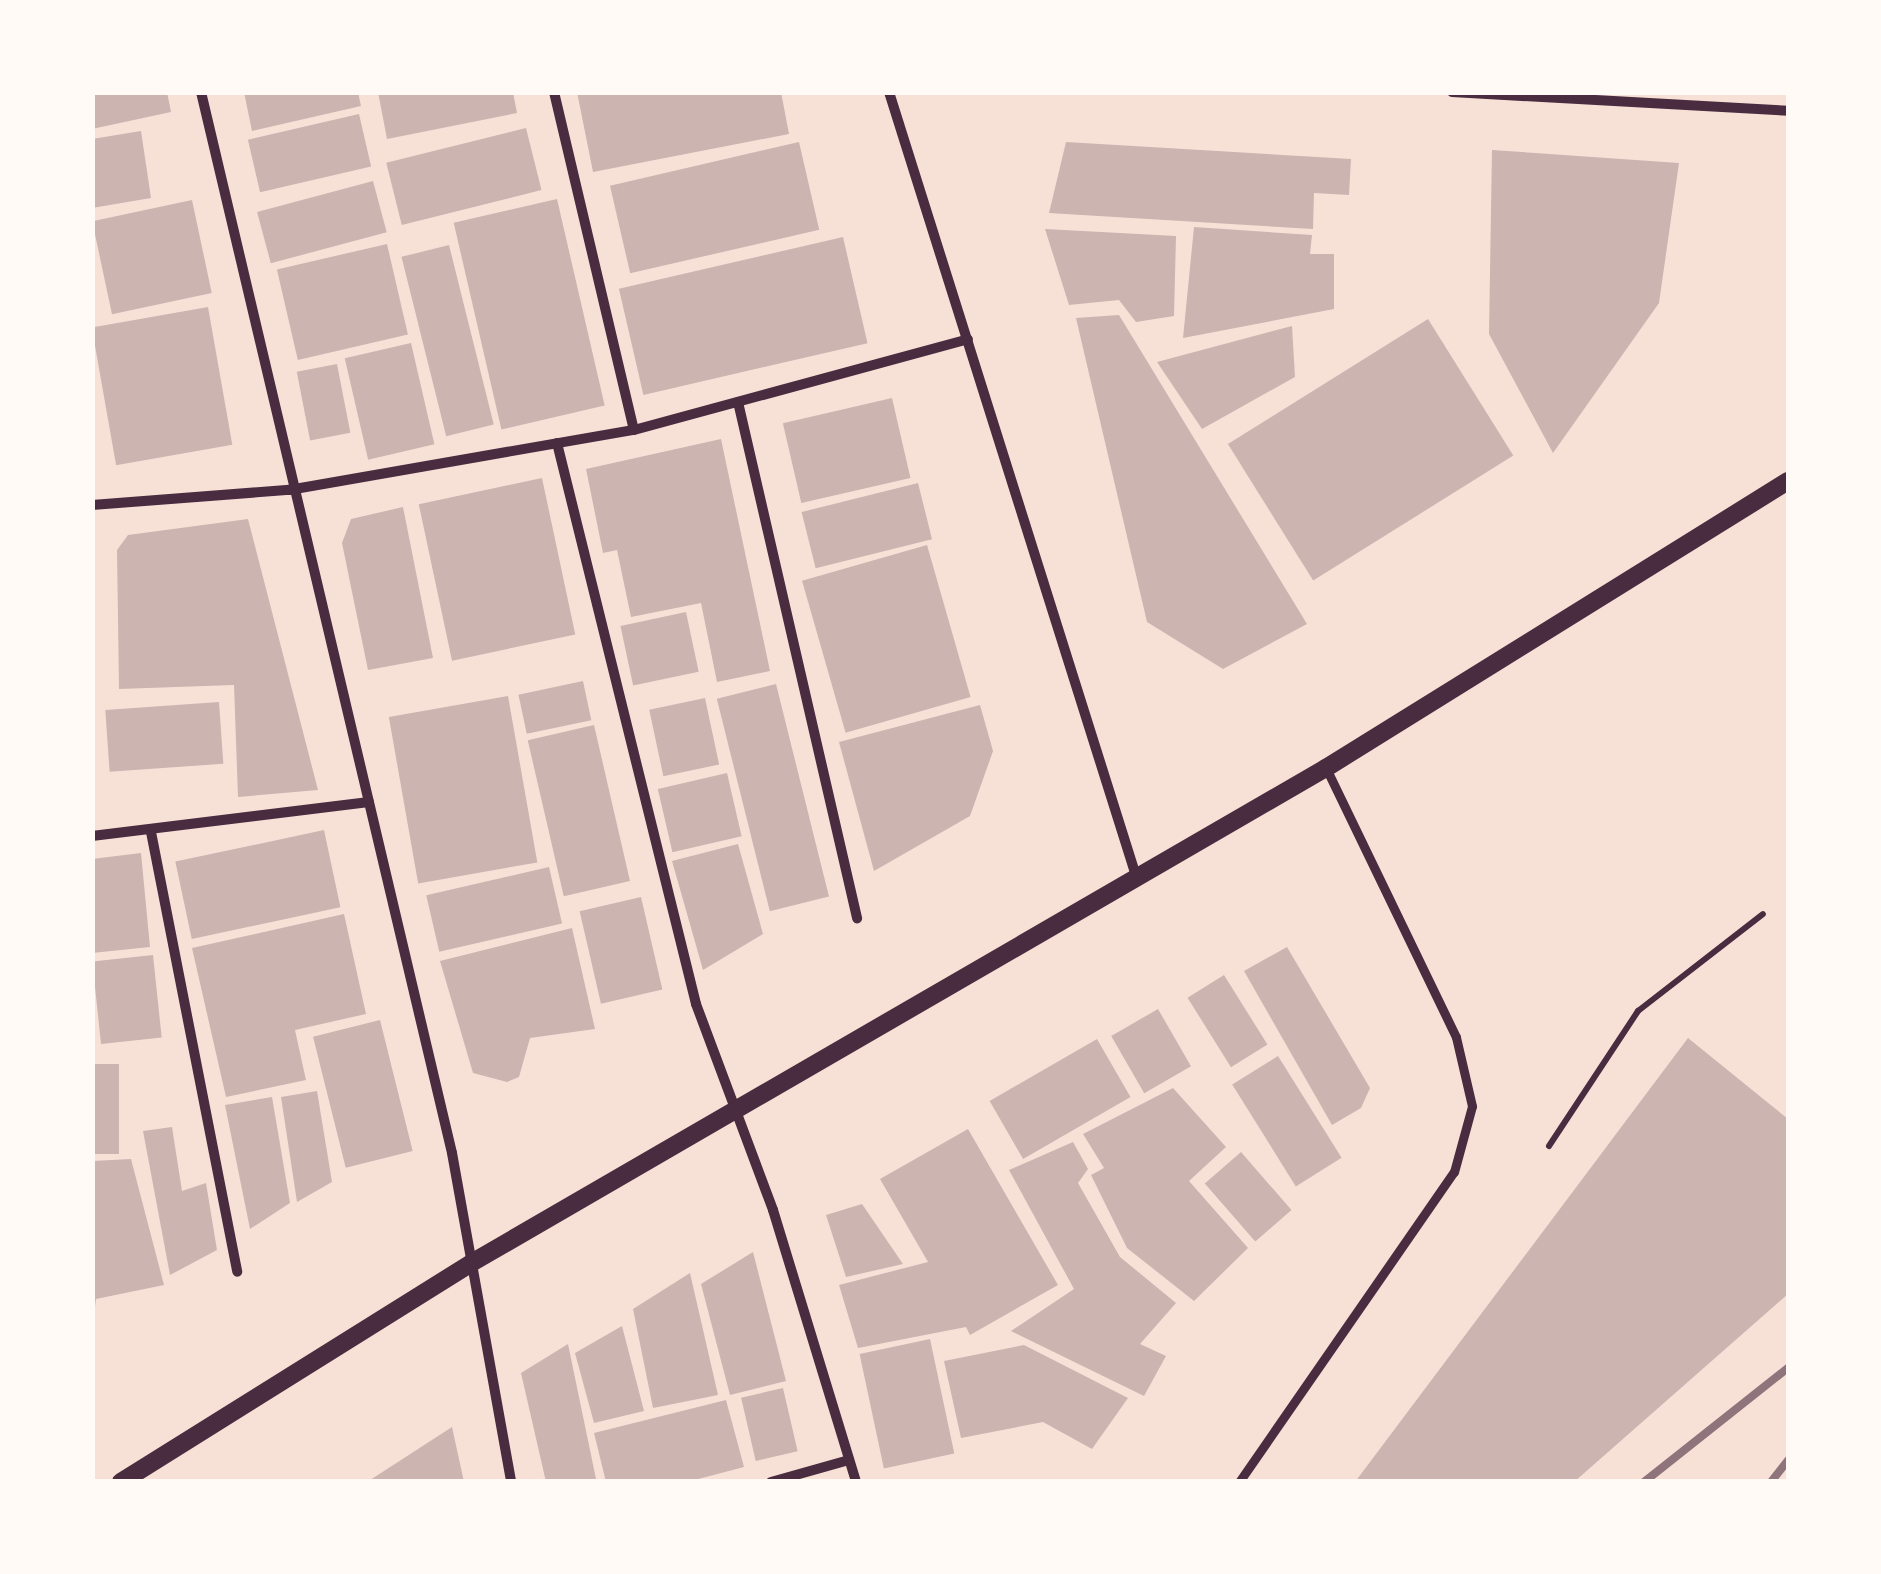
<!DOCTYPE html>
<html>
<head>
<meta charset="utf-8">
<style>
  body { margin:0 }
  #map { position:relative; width:1881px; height:1574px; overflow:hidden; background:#f7e1d7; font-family:"Titillium Web",sans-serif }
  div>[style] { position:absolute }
  .building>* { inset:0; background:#ccb4b1; transform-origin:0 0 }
  .path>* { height:6px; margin:-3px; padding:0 3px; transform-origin:3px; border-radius:3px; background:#4a2c40 }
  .pedestrian>* { height:9px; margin:-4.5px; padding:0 4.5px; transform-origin:4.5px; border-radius:4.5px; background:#4a2c40 }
  .minor>* { height:10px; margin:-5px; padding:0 5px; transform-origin:5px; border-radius:5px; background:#4a2c40 }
  .tertiary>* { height:18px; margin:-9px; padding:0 9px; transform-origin:9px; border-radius:9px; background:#4a2c40 }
  .rail>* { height:8px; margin:-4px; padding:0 4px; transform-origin:4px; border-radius:4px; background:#8f747c }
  span { translate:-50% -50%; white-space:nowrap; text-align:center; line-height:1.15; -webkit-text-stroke:8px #fffaf5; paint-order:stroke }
  .frame { position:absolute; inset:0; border:95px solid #fffaf5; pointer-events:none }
</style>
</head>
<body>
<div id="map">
  <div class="building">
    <i style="clip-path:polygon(92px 92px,167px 92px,171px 112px,92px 129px)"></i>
    <i style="clip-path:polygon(244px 92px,358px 92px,361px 106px,252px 131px)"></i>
    <i style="clip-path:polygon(378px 92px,513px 92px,517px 113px,387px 139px)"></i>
    <i style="clip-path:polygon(577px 92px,781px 92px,789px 134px,593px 172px)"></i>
    <i style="left:359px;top:114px;width:54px;height:114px;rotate:77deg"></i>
    <i style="left:526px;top:128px;width:64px;height:144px;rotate:76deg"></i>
    <i style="clip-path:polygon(141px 131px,151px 198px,92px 208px,92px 139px)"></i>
    <i style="left:799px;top:142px;width:90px;height:194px;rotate:77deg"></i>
    <i style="clip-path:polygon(1066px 142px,1351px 159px,1349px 195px,1314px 193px,1313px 229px,1049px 213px)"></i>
    <i style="clip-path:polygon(1492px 150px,1679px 163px,1659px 303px,1553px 453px,1489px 334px)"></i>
    <i style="left:373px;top:181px;width:53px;height:120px;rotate:75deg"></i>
    <i style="left:557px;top:199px;width:212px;height:106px;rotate:77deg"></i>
    <i style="left:192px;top:200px;width:95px;height:102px;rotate:78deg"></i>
    <i style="clip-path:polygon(1194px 227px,1312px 235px,1310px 254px,1334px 254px,1334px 309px,1183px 338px)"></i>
    <i style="clip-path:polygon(1045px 229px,1176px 236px,1174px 316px,1136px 322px,1119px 300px,1069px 305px)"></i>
    <i style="left:843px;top:237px;width:109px;height:230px;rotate:77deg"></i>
    <i style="left:387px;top:244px;width:93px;height:113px;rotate:77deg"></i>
    <i style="left:449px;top:245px;width:185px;height:49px;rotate:76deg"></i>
    <i style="left:208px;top:307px;width:140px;height:118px;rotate:80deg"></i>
    <i style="clip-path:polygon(1119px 315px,1307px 624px,1223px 669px,1147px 622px,1076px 318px)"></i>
    <i style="left:1428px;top:319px;width:161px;height:236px;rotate:58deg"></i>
    <i style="clip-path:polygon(1292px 326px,1295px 377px,1202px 429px,1157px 362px)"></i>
    <i style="left:411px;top:343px;width:104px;height:68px;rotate:77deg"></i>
    <i style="left:337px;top:364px;width:70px;height:41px;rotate:79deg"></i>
    <i style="left:892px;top:398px;width:82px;height:112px;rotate:77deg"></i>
    <i style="clip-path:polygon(721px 439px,770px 671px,717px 682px,701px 603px,631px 617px,617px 550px,603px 553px,586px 469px)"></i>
    <i style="left:542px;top:478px;width:160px;height:126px;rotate:78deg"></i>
    <i style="left:918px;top:483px;width:58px;height:120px;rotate:76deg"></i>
    <i style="clip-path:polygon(403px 507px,433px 658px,368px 670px,342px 543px,351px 519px)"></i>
    <i style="clip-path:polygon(248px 519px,318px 790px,238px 797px,234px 685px,119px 689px,117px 550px,128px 535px)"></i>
    <i style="left:927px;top:545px;width:158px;height:130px;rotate:74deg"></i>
    <i style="left:686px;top:612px;width:61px;height:67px;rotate:78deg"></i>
    <i style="left:583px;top:681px;width:40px;height:66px;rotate:78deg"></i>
    <i style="left:776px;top:684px;width:219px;height:61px;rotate:76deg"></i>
    <i style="left:508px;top:696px;width:169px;height:121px;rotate:80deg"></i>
    <i style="left:705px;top:698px;width:68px;height:57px;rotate:78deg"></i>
    <i style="left:219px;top:702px;width:62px;height:114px;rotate:86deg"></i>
    <i style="clip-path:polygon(980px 705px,993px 751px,970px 816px,874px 871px,839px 742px)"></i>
    <i style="left:594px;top:725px;width:160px;height:68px;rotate:77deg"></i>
    <i style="left:727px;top:773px;width:65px;height:71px;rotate:77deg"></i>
    <i style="left:324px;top:830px;width:79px;height:152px;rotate:78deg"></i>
    <i style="clip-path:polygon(738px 844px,763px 934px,703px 970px,672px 861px)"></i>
    <i style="clip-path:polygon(141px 853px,150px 947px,92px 953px,92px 859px)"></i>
    <i style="left:549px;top:867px;width:58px;height:126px;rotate:77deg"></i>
    <i style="left:641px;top:897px;width:95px;height:63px;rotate:77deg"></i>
    <i style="clip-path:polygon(344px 914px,366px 1014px,295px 1030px,306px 1080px,226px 1097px,192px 948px)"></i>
    <i style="clip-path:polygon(572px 928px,595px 1029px,530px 1038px,519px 1077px,507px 1082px,473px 1073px,440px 961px)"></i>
    <i style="clip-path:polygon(1287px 947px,1370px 1088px,1361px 1108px,1332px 1125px,1244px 971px)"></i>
    <i style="left:153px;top:955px;width:83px;height:61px;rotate:84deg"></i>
    <i style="left:1224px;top:975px;width:82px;height:43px;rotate:58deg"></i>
    <i style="left:1158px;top:1009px;width:66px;height:54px;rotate:60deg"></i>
    <i style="left:380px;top:1020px;width:135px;height:69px;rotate:76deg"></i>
    <i style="clip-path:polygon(1688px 1038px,1788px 1119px,1788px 1294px,1574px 1482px,1355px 1482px)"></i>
    <i style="left:1097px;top:1039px;width:67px;height:124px;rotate:60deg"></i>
    <i style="left:1278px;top:1056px;width:120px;height:54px;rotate:58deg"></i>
    <i style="left:92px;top:1064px;width:27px;height:90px"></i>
    <i style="clip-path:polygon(1173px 1088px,1226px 1147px,1189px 1181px,1248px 1248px,1194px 1301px,1127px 1248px,1091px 1175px,1104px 1168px,1083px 1134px)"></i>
    <i style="clip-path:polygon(317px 1091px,332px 1182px,297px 1202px,281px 1097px)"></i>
    <i style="clip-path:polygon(272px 1097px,290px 1203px,250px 1229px,225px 1105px)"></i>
    <i style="clip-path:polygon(172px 1127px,182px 1191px,206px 1183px,217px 1250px,170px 1275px,143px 1131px)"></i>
    <i style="clip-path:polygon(968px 1129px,1058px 1285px,970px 1335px,966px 1327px,858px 1348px,839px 1285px,928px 1262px,880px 1179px)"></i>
    <i style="clip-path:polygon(1073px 1142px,1088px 1169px,1078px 1183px,1120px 1257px,1176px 1303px,1140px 1344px,1166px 1356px,1144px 1396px,1011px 1331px,1074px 1289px,1009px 1170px)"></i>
    <i style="left:1241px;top:1152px;width:77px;height:48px;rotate:49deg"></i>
    <i style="clip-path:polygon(131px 1159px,164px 1285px,96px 1299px,92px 1330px,92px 1161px)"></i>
    <i style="clip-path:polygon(862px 1204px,903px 1264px,846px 1277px,826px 1215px)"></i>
    <i style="clip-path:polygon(753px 1252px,786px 1381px,730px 1395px,701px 1284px)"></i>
    <i style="clip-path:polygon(690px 1273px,718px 1395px,653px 1408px,633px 1309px)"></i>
    <i style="clip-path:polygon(622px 1326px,644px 1411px,594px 1423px,575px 1353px)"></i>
    <i style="left:930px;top:1339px;width:117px;height:72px;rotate:78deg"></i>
    <i style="clip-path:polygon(568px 1344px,596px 1479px,592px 1482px,546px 1482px,521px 1373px)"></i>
    <i style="clip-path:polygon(1024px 1345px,1128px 1398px,1092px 1449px,1043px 1422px,961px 1438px,944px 1361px)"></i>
    <i style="left:783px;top:1388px;width:65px;height:43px;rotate:77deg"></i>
    <i style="clip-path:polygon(726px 1400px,744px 1467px,687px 1482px,606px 1482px,594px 1433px)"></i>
    <i style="clip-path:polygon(452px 1427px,464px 1482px,367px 1482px)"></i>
  </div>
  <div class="path">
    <i style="left:1549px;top:1146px;width:162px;rotate:-56.6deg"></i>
    <i style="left:1638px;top:1011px;width:158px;rotate:-37.8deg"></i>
  </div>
  <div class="pedestrian">
    <i style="left:1239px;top:1482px;width:377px;rotate:-55.3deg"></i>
    <i style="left:1454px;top:1172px;width:68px;rotate:-74.7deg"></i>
    <i style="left:1472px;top:1106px;width:71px;rotate:-103.1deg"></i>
    <i style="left:1456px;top:1037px;width:299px;rotate:-115.8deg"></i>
  </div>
  <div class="minor">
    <i style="left:201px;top:92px;width:1090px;rotate:76.69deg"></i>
    <i style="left:452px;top:1153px;width:334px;rotate:79.8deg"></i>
    <i style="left:554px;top:92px;width:347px;rotate:76.7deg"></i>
    <i style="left:889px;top:92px;width:822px;rotate:72.51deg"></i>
    <i style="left:1452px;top:92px;width:337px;rotate:3.2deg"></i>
    <i style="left:738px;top:402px;width:530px;rotate:77.01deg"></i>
    <i style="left:557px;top:443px;width:578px;rotate:76.08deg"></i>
    <i style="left:696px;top:1004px;width:220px;rotate:69.5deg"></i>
    <i style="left:773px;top:1210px;width:284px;rotate:73deg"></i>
    <i style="left:92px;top:505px;width:198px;rotate:-4.4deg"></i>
    <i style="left:289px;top:490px;width:350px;rotate:-9.9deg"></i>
    <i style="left:634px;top:430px;width:346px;rotate:-15.2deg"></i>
    <i style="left:151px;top:832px;width:448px;rotate:78.9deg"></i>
    <i style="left:92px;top:836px;width:279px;rotate:-7deg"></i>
    <i style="left:771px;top:1482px;width:81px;rotate:-15.8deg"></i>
  </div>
  <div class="tertiary">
    <i style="left:121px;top:1482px;width:415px;rotate:-32deg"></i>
    <i style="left:473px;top:1262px;width:986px;rotate:-30.08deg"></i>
    <i style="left:1326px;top:768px;width:544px;rotate:-31.85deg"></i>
  </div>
  <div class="rail">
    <i style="left:1644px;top:1482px;width:184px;rotate:-38.4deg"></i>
    <i style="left:1771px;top:1482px;width:28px;rotate:-52deg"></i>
  </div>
  <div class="frame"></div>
</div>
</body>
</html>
